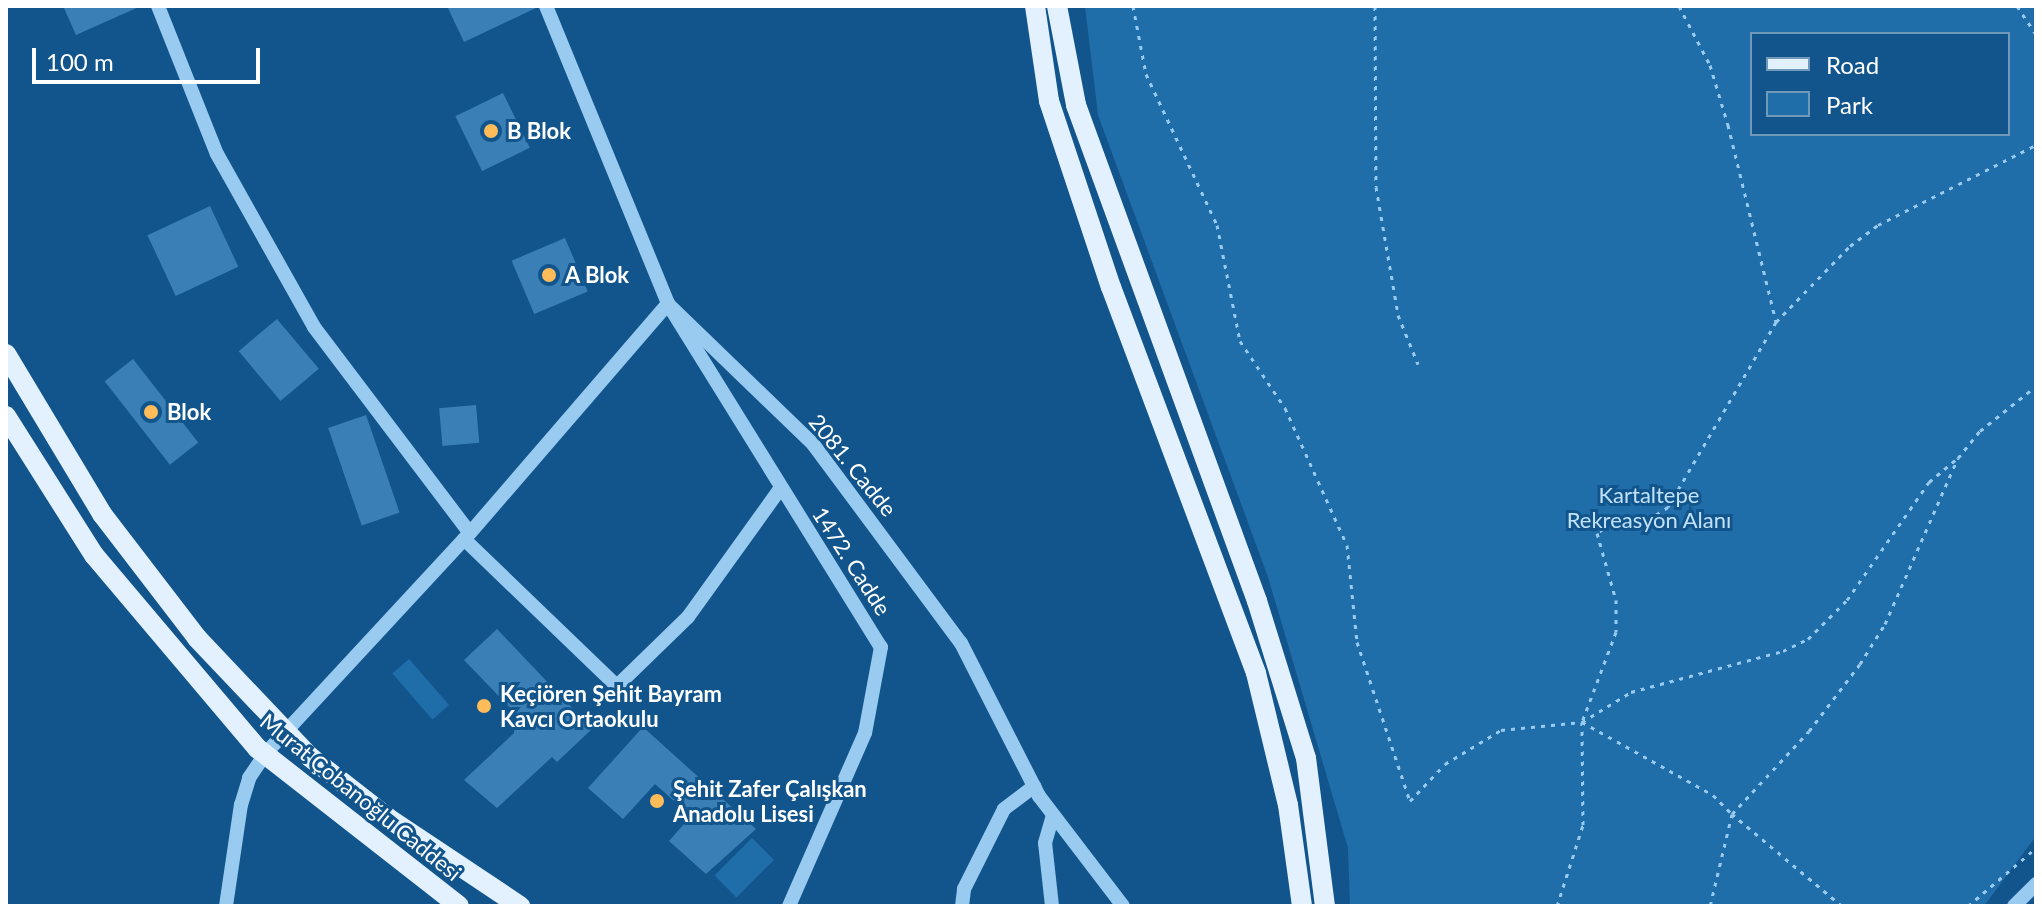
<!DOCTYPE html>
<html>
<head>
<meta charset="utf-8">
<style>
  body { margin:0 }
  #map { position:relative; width:2042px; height:912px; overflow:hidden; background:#12558c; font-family:Lato,sans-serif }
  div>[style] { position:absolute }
  .green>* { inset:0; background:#206ea9; transform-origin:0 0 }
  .building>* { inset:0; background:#3a7fb5; transform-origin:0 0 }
  .path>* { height:3px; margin-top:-1.5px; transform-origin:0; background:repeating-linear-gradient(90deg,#99cbf1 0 4px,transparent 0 10px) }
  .minor>* { height:14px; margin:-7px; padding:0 7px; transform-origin:7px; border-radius:7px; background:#99cbf1 }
  .major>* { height:20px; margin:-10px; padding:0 10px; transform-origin:10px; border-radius:10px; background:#e3f1ff }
  .dots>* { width:22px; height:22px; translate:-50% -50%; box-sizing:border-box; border:4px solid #12558c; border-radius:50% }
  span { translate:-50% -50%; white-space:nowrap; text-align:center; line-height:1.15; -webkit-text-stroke:6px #12558c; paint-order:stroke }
  .poi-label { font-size:22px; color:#fff; font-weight:700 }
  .left { translate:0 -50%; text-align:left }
  .street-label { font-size:22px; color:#fff }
  .park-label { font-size:22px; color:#c0e2fc }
  .frame { position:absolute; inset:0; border:8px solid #fff; pointer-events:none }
  .legend { position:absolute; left:1750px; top:32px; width:260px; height:104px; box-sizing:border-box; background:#12558c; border:2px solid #7199ba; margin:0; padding:10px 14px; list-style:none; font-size:24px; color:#fff }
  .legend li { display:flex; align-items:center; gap:16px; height:40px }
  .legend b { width:40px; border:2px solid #7199ba }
  .scale { position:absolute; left:32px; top:48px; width:228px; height:36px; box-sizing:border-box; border:4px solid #fff; border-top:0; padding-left:10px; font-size:24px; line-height:28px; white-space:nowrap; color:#fff; -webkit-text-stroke:6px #12558c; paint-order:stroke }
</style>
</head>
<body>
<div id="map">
  <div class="green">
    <i style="clip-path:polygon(evenodd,1085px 6px,2036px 6px,2036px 836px,1984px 906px,1350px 906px,1348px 848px,1268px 577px,1098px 115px,1085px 6px,1752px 34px,2008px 34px,2008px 134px,1752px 134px,1752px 34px)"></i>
    <i style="left:409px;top:659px;width:61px;height:22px;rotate:49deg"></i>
    <i style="left:752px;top:838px;width:31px;height:53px;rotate:45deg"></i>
  </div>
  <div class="building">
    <i style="clip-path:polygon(63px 6px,141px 6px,76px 35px)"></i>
    <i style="clip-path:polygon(447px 6px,536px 6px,536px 8px,464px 42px)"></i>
    <i style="left:503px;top:93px;width:61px;height:53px;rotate:64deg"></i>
    <i style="left:210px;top:206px;width:67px;height:69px;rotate:65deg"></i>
    <i style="left:565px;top:238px;width:58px;height:58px;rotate:67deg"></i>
    <i style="left:277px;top:319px;width:65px;height:50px;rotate:50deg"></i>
    <i style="left:133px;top:359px;width:106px;height:36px;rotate:52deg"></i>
    <i style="left:476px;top:405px;width:38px;height:37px;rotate:85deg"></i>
    <i style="left:366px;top:415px;width:103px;height:40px;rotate:71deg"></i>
    <i style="clip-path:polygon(497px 629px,592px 729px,557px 762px,552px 757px,497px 808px,464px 780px,514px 733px,515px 713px,464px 660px)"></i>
    <i style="clip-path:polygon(643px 727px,756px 829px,706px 874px,669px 841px,691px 816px,655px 784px,623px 819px,588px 788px)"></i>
  </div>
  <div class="path">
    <i style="left:1133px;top:6px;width:69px;rotate:79.2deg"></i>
    <i style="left:1146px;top:74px;width:167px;rotate:64.8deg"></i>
    <i style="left:1217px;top:225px;width:118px;rotate:78.8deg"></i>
    <i style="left:1240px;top:341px;width:81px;rotate:56.1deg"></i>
    <i style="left:1285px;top:408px;width:150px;rotate:65.7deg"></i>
    <i style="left:1347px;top:545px;width:98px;rotate:84.1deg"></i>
    <i style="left:1357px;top:642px;width:168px;rotate:71.6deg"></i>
    <i style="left:1410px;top:801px;width:51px;rotate:-46.6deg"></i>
    <i style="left:1445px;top:764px;width:66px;rotate:-31.3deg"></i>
    <i style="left:1501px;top:730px;width:81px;rotate:-5.6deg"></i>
    <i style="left:1582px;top:722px;width:57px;rotate:-31.5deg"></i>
    <i style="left:1631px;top:692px;width:157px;rotate:-15.1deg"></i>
    <i style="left:1783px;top:651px;width:28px;rotate:-26deg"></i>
    <i style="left:1808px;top:639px;width:55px;rotate:-45deg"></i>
    <i style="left:1847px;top:600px;width:144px;rotate:-55.2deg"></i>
    <i style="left:1929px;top:482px;width:38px;rotate:-40deg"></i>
    <i style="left:1375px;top:6px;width:181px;rotate:89.7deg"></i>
    <i style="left:1376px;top:187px;width:130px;rotate:80.2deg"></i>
    <i style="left:1398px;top:315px;width:53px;rotate:67.8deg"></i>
    <i style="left:1679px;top:6px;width:67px;rotate:62.3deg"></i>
    <i style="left:1710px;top:65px;width:63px;rotate:73.3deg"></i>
    <i style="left:1728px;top:125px;width:203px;rotate:76.3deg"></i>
    <i style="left:1776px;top:322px;width:214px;rotate:120.3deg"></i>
    <i style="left:1668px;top:507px;width:17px;rotate:147deg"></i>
    <i style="left:1654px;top:516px;width:44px;rotate:170.8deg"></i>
    <i style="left:1611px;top:523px;width:17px;rotate:144deg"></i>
    <i style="left:1597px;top:533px;width:70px;rotate:74.2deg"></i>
    <i style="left:1616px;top:600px;width:32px;rotate:90deg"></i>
    <i style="left:1616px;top:632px;width:96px;rotate:110.7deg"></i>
    <i style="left:1582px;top:722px;width:150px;rotate:29.1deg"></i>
    <i style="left:1713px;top:795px;width:27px;rotate:45deg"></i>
    <i style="left:1732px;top:814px;width:95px;rotate:103.4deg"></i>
    <i style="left:2017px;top:6px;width:34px;rotate:56deg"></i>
    <i style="left:1776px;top:322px;width:106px;rotate:-45.8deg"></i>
    <i style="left:1850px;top:246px;width:35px;rotate:-37deg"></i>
    <i style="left:1878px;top:225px;width:177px;rotate:-26.9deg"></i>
    <i style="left:1557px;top:906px;width:85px;rotate:-72.2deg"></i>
    <i style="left:1583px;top:825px;width:103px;rotate:-90.6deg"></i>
    <i style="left:1842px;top:906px;width:143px;rotate:-140.1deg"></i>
    <i style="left:1732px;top:814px;width:113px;rotate:-47.1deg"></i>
    <i style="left:1809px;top:731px;width:84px;rotate:-52.7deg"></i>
    <i style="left:1860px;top:664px;width:47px;rotate:-58deg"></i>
    <i style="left:1885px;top:624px;width:181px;rotate:-66.3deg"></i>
    <i style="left:1958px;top:458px;width:35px;rotate:-51deg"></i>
    <i style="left:1980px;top:431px;width:72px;rotate:-38.8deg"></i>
    <i style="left:1968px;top:906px;width:89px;rotate:-40.5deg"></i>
  </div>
  <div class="minor">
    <i style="left:158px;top:6px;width:159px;rotate:68.3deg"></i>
    <i style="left:217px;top:154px;width:198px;rotate:60.7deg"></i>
    <i style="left:314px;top:327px;width:258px;rotate:52.9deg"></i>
    <i style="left:546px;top:6px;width:322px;rotate:67.7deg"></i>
    <i style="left:668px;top:304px;width:202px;rotate:44deg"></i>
    <i style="left:813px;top:444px;width:248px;rotate:53.4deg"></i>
    <i style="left:961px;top:643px;width:172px;rotate:63deg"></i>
    <i style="left:1039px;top:796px;width:138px;rotate:52.6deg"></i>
    <i style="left:464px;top:539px;width:212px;rotate:43.9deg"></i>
    <i style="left:617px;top:686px;width:99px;rotate:-44.2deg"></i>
    <i style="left:688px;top:617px;width:158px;rotate:-54.3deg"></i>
    <i style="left:226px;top:906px;width:102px;rotate:-81.6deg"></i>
    <i style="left:241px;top:805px;width:28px;rotate:-73deg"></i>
    <i style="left:249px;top:778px;width:29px;rotate:-56deg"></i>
    <i style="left:265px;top:754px;width:301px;rotate:-47.2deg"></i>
    <i style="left:470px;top:533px;width:303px;rotate:-49.2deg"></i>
    <i style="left:668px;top:304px;width:404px;rotate:58.2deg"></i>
    <i style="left:881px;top:647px;width:87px;rotate:100.5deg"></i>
    <i style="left:865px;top:733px;width:189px;rotate:113.7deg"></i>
    <i style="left:962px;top:906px;width:17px;rotate:-83deg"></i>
    <i style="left:964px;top:889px;width:89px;rotate:-63.4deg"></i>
    <i style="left:1004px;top:809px;width:38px;rotate:-37deg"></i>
    <i style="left:1052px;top:906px;width:63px;rotate:-96.3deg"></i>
    <i style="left:1045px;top:843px;width:29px;rotate:-74deg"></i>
    <i style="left:2014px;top:906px;width:31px;rotate:-45deg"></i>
  </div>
  <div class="major">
    <i style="left:1035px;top:6px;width:96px;rotate:81.6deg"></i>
    <i style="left:1049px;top:101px;width:196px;rotate:71.6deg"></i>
    <i style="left:1111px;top:287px;width:412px;rotate:69.4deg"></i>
    <i style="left:1256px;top:673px;width:136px;rotate:76.4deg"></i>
    <i style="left:1288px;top:805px;width:102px;rotate:82.1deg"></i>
    <i style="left:1057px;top:6px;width:101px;rotate:79.1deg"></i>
    <i style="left:1076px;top:105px;width:528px;rotate:69.95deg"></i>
    <i style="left:1257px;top:601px;width:164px;rotate:72.7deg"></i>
    <i style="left:1306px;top:758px;width:149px;rotate:82.7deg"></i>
    <i style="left:6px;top:354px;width:187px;rotate:59deg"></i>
    <i style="left:102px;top:514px;width:156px;rotate:52.5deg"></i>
    <i style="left:197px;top:638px;width:164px;rotate:46.5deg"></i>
    <i style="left:310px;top:757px;width:99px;rotate:38deg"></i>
    <i style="left:388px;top:818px;width:159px;rotate:33.7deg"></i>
    <i style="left:6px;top:416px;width:165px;rotate:57.7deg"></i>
    <i style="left:94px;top:555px;width:253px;rotate:49.8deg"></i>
    <i style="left:257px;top:748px;width:256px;rotate:38deg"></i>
  </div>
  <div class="dots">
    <i style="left:491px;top:131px;background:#ffbc59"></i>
    <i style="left:549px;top:275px;background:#ffbc59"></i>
    <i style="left:151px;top:412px;background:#ffbc59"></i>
    <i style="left:484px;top:706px;background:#ffbc59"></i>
    <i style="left:657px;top:801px;background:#ffbc59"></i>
  </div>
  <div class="poi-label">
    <span class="left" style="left:507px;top:131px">B Blok</span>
    <span class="left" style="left:565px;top:275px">A Blok</span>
    <span class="left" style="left:167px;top:412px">Blok</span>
    <span class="left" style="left:500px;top:706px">Keçiören Şehit Bayram<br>Kavcı Ortaokulu</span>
    <span class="left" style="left:673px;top:801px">Şehit Zafer Çalışkan<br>Anadolu Lisesi</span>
  </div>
  <div class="street-label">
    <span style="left:853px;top:465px;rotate:51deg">2081. Cadde</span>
    <span style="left:852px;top:561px;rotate:57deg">1472. Cadde</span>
    <span style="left:361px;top:797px;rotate:39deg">Murat Çobanoğlu Caddesi</span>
  </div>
  <div class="park-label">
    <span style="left:1649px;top:507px">Kartaltepe<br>Rekreasyon Alanı</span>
  </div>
  <div class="frame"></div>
  <ul class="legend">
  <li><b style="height:10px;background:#e3f1ff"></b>Road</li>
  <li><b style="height:22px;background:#206ea9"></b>Park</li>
  </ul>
  <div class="scale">100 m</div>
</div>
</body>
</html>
